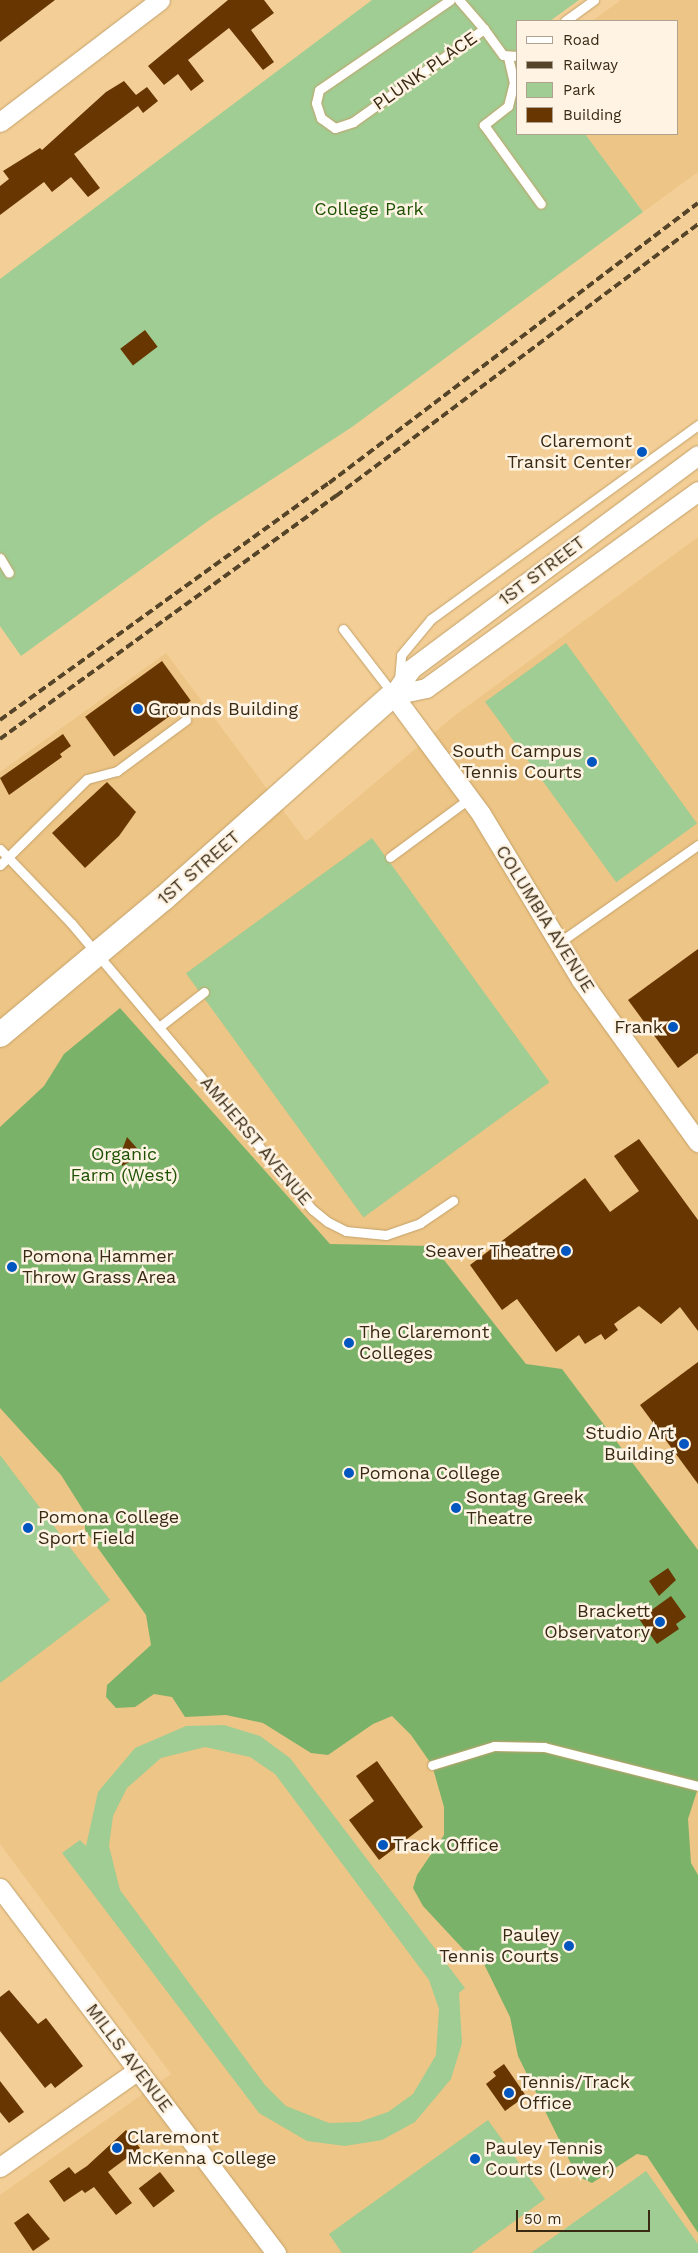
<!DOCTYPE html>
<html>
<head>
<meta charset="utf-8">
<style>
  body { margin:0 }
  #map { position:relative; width:698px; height:2253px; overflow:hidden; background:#f3cf97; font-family:"Work Sans",sans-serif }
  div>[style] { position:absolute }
  .built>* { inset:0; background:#edc586 }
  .green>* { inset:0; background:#a0cd93; transform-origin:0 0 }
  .forest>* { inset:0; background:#7bb26a }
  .building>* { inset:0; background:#683600; transform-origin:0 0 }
  .roads { filter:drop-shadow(0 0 1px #c3a16a) drop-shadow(0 0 1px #c3a16a) }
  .service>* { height:9px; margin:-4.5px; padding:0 4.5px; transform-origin:4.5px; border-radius:4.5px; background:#fff }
  .minor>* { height:19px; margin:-9.5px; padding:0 9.5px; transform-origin:9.5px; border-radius:9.5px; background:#fff }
  .tertiary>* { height:24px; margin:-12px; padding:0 12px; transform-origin:12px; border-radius:12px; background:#fff }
  .rail>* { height:4px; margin-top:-2px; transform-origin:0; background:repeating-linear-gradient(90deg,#564428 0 8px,transparent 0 12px) }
  .dots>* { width:14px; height:14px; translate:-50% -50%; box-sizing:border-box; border:2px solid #fff4e4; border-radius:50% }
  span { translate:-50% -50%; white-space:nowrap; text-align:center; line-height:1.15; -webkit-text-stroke:5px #fff4e4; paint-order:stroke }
  .street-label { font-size:18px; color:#382a13 }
  .park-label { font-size:18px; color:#1d5104 }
  .poi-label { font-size:18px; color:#382a13 }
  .right { translate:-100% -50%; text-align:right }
  .left { translate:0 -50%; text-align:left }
  .legend { position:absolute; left:516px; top:20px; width:162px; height:115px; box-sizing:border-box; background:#fff4e4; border:1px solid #afa390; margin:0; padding:6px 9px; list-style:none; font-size:15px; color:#382a13 }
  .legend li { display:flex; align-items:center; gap:10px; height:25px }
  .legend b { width:25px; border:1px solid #afa390 }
  .scale { position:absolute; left:516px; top:2210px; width:134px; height:22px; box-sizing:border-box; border:2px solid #382a13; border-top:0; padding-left:6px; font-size:15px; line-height:18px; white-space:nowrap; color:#382a13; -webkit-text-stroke:4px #fff4e4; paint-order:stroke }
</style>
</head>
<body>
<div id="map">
  <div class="built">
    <i style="clip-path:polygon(621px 0,698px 0,698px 172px,643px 212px,585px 134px,677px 134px,677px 21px,592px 21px)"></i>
    <i style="clip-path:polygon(698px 537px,698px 2253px,0 2253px,0 2195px,171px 2074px,0 1844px,0 772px,166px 653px,306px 841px,454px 716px)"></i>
  </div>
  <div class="green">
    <i style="clip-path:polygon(372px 0,579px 0,550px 21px,517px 21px,517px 134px,585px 134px,643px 212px,352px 427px,211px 519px,21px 656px,0 626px,0 279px)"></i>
    <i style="left:566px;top:643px;width:223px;height:100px;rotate:54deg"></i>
    <i style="left:372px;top:838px;width:302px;height:230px;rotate:54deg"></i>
    <i style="clip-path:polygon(0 1455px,110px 1600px,0 1683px)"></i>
    <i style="clip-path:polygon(evenodd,224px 1725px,260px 1736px,290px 1758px,465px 1988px,459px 1993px,462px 2043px,451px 2079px,415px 2122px,382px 2140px,345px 2146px,307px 2141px,259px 2113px,62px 1853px,80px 1840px,86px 1846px,98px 1792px,135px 1748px,186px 1726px,224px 1725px,205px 1747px,250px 1757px,275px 1774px,429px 1980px,439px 2009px,436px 2055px,413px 2094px,388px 2112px,359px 2122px,329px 2123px,286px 2106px,265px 2085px,120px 1890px,109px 1846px,113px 1816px,127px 1788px,161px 1758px,205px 1747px)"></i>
    <i style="clip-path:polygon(488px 2120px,545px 2199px,471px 2253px,342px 2253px,329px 2234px)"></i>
    <i style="clip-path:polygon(646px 2171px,698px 2244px,698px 2253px,531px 2253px)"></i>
  </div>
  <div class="forest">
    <i style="clip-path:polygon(120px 1008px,330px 1244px,433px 1246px,526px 1364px,562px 1369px,698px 1550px,698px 1788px,688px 1819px,691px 1863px,698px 1875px,698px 2233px,647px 2156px,637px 2154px,592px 2183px,577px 2176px,518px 2056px,510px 2017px,483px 1962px,463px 1949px,423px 1906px,413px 1888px,417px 1875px,444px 1835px,444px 1807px,432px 1765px,411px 1735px,392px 1716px,373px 1724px,328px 1755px,311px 1753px,263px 1723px,226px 1715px,185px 1717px,172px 1697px,154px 1694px,135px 1707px,116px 1708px,106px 1697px,107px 1685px,151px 1645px,146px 1615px,85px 1530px,85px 1513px,61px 1475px,0 1408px,0 1127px,44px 1086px,64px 1054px)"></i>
  </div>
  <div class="building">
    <i style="clip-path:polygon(0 0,55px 0,0 42px)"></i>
    <i style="clip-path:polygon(228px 0,264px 0,274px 13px,251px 30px,274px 62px,263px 70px,229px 28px,188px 60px,204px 81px,191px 91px,178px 74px,164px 85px,148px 66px)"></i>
    <i style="clip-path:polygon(124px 81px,136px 95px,147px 87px,158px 101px,143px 113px,138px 106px,74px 154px,100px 188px,88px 197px,71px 177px,52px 192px,44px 182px,0 215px,0 186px,9px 179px,3px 171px,40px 148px,42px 150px,106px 92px)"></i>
    <i style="left:145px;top:330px;width:21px;height:31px;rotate:53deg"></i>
    <i style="left:162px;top:661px;width:49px;height:95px;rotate:54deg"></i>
    <i style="clip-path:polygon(63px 734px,71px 746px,60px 754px,62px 757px,9px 795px,0 778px)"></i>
    <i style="clip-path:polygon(107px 782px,136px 812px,119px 836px,85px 868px,52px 833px)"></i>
    <i style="clip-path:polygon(698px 949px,698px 1053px,678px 1068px,628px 1000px)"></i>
    <i style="clip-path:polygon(127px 1137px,143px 1155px,122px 1166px,121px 1153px)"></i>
    <i style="clip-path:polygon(639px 1139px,698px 1220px,698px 1331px,680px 1307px,661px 1324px,639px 1306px,614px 1324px,618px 1330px,605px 1340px,601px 1334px,585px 1344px,579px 1335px,556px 1352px,517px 1299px,502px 1310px,470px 1265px,585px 1178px,610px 1212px,639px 1191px,614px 1156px)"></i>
    <i style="clip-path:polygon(698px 1362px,698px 1484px,640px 1405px)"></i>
    <i style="clip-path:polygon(668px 1568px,676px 1580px,659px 1596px,649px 1581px)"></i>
    <i style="clip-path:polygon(671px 1596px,686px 1617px,676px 1624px,679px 1629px,657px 1644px,639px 1619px)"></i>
    <i style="clip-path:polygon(377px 1761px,423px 1827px,379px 1860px,349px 1820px,374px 1801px,356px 1776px)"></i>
    <i style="clip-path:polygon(9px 1990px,38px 2024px,46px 2018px,83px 2066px,55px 2088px,51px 2083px,45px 2088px,0 2031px,0 1997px)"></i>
    <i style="clip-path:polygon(504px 2064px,526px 2096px,505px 2111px,486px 2084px,496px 2076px,493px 2072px)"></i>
    <i style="clip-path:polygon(0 2081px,24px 2112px,9px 2123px,0 2112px)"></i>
    <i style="clip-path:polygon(126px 2130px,140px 2148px,108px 2172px,132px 2203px,116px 2215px,94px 2187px,85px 2193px,82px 2190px,64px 2202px,49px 2181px,69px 2167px,75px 2174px,87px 2166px)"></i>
    <i style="left:160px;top:2172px;width:24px;height:27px;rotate:52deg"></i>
    <i style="clip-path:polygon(28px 2213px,50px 2239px,33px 2251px,14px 2223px)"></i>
  </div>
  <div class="roads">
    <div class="service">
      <i style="left:450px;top:0;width:159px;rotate:145.5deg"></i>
      <i style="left:319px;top:90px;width:13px;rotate:103deg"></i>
      <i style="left:316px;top:103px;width:16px;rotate:72deg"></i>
      <i style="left:321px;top:118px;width:17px;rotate:36deg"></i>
      <i style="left:335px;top:128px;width:19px;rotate:-18deg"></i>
      <i style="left:353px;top:122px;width:161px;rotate:-35.4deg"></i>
      <i style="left:484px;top:29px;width:32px;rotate:54deg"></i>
      <i style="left:503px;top:55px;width:14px;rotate:4deg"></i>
      <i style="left:459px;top:0;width:38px;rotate:49deg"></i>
      <i style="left:565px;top:21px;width:36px;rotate:-36deg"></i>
      <i style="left:508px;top:57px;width:26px;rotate:77deg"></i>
      <i style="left:514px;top:82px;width:25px;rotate:104deg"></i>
      <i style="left:508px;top:106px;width:31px;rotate:142deg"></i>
      <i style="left:484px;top:125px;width:97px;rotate:54.2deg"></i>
      <i style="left:0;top:558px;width:17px;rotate:59deg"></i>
      <i style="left:343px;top:629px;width:82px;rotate:52.4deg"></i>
      <i style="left:399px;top:680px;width:25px;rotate:-85deg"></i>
      <i style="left:401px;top:655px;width:47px;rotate:-50.2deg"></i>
      <i style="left:431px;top:619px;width:330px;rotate:-36deg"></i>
      <i style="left:0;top:849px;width:103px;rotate:46.2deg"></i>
      <i style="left:71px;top:923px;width:375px;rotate:49.9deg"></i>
      <i style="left:313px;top:1210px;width:19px;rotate:39deg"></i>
      <i style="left:328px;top:1222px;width:20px;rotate:27deg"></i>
      <i style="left:346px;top:1231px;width:40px;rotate:5.7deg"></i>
      <i style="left:386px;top:1235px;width:36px;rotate:-19deg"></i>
      <i style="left:420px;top:1223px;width:40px;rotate:-34deg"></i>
      <i style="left:390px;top:857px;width:99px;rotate:-36.4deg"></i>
      <i style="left:0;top:865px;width:122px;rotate:-44.7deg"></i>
      <i style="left:87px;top:779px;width:31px;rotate:-15deg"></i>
      <i style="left:117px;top:771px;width:86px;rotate:-36.5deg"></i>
      <i style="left:557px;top:944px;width:172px;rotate:-35.1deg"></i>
      <i style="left:159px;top:1027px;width:57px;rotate:-37.9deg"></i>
      <i style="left:432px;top:1765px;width:65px;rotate:-17deg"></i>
      <i style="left:494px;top:1746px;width:50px;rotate:1.1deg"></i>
      <i style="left:544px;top:1747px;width:159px;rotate:14.2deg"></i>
    </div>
    <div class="minor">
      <i style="left:0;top:122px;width:201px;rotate:-37.3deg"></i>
      <i style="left:393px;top:695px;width:148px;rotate:53.5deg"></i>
      <i style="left:481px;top:814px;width:194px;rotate:58.9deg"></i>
      <i style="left:581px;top:980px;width:200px;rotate:54.2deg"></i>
      <i style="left:393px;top:695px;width:32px;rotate:-55deg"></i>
      <i style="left:411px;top:669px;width:358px;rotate:-36.7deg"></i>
      <i style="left:393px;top:695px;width:34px;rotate:-12deg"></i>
      <i style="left:426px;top:688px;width:336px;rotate:-35.9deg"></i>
      <i style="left:0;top:1888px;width:458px;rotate:52.9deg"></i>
      <i style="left:0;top:2167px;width:169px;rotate:-35.1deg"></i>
    </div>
    <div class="tertiary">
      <i style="left:0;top:1035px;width:214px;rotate:-39.9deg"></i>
      <i style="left:164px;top:898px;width:306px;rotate:-41.6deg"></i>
    </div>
  </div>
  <div class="rail">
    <i style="left:0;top:720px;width:405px;rotate:-35.8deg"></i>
    <i style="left:329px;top:483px;width:463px;rotate:-37.2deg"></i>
    <i style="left:0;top:739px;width:415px;rotate:-35.9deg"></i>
    <i style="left:336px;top:496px;width:453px;rotate:-36.9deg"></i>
  </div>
  <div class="dots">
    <i style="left:642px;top:452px;background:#0156bf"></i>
    <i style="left:138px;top:709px;background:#0156bf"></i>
    <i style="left:592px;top:762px;background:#0156bf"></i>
    <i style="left:673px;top:1027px;background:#0156bf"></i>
    <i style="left:566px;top:1251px;background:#0156bf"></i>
    <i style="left:12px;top:1267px;background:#0156bf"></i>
    <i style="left:349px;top:1343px;background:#0156bf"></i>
    <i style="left:684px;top:1444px;background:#0156bf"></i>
    <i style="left:349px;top:1473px;background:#0156bf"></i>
    <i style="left:456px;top:1508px;background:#0156bf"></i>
    <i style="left:28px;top:1528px;background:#0156bf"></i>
    <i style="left:660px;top:1622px;background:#0156bf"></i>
    <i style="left:383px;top:1845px;background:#0156bf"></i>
    <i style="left:569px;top:1946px;background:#0156bf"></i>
    <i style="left:509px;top:2093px;background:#0156bf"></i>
    <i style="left:117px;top:2148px;background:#0156bf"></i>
    <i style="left:475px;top:2159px;background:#0156bf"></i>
  </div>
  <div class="street-label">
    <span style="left:425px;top:71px;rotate:-35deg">PLUNK PLACE</span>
    <span style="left:542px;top:571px;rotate:-37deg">1ST STREET</span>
    <span style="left:199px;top:868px;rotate:-41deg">1ST STREET</span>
    <span style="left:545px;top:919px;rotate:58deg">COLUMBIA AVENUE</span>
    <span style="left:256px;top:1141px;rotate:50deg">AMHERST AVENUE</span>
    <span style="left:129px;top:2058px;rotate:53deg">MILLS AVENUE</span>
  </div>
  <div class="park-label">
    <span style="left:369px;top:209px">College Park</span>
    <span style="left:124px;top:1165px">Organic<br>Farm (West)</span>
  </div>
  <div class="poi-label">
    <span class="right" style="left:632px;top:452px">Claremont<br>Transit Center</span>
    <span class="left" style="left:148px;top:709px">Grounds Building</span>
    <span class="right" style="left:582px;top:762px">South Campus<br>Tennis Courts</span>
    <span class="right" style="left:663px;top:1027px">Frank</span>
    <span class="right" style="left:556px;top:1251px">Seaver Theatre</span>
    <span class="left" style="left:22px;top:1267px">Pomona Hammer<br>Throw Grass Area</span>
    <span class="left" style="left:359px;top:1343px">The Claremont<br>Colleges</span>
    <span class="right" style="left:674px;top:1444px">Studio Art<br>Building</span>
    <span class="left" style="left:359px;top:1473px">Pomona College</span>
    <span class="left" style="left:466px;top:1508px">Sontag Greek<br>Theatre</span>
    <span class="left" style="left:38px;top:1528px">Pomona College<br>Sport Field</span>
    <span class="right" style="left:650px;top:1622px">Brackett<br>Observatory</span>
    <span class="left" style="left:393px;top:1845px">Track Office</span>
    <span class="right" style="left:559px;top:1946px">Pauley<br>Tennis Courts</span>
    <span class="left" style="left:519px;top:2093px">Tennis/Track<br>Office</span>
    <span class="left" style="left:127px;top:2148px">Claremont<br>McKenna College</span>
    <span class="left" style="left:485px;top:2159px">Pauley Tennis<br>Courts (Lower)</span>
  </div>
  <ul class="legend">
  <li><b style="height:6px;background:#fff"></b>Road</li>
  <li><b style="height:6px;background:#564428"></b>Railway</li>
  <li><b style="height:14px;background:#a0cd93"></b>Park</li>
  <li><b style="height:14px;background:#683600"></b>Building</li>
  </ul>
  <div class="scale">50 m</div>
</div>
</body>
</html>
